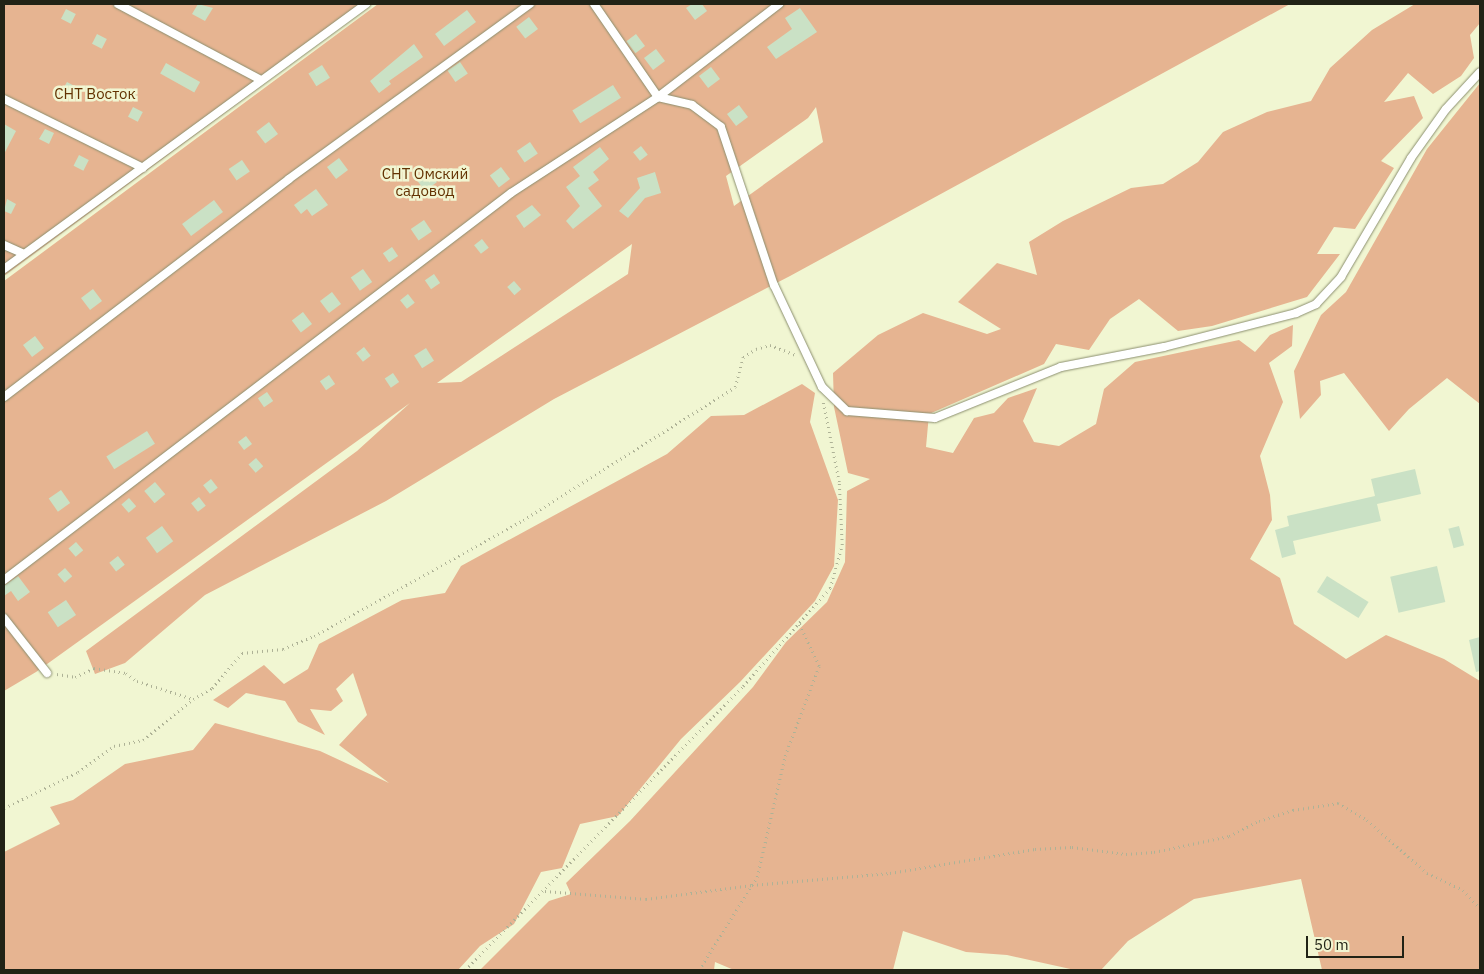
<!DOCTYPE html>
<html>
<head>
<meta charset="utf-8">
<style>
  body { margin:0 }
  #map { position:relative; width:1484px; height:974px; overflow:hidden; background:#f1f6d2; font-family:"IBM Plex Sans",sans-serif }
  div>[style] { position:absolute }
  .green>* { inset:0; background:#e6b491 }
  .building>* { inset:0; background:#cae1c5; transform-origin:0 0 }
  .path>* { height:2.5px; margin-top:-1.25px; transform-origin:0; background:repeating-linear-gradient(90deg,#aeb296 0 1px,transparent 0 5px) }
  .roads { filter:drop-shadow(0 0 1px #8b8f6f) drop-shadow(0 0 1px #8b8f6f) }
  .service>* { height:8px; margin:-4px; padding:0 4px; transform-origin:4px; border-radius:4px; background:#fff }
  span { translate:-50% -50%; white-space:nowrap; text-align:center; line-height:1.15; -webkit-text-stroke:5px #f1f6d2; paint-order:stroke }
  .park-label { font-size:15px; color:#633202 }
  .frame { position:absolute; inset:0; border:5px solid #212316; pointer-events:none }
  .scale { position:absolute; left:1306px; top:936px; width:98px; height:22px; box-sizing:border-box; border:2px solid #212316; border-top:0; padding-left:6px; font-size:15px; line-height:18px; white-space:nowrap; color:#212316; -webkit-text-stroke:4px #f1f6d2; paint-order:stroke }
</style>
</head>
<body>
<div id="map">
  <div class="green">
    <i style="clip-path:polygon(4px 4px,372px 4px,4px 276px)"></i>
    <i style="clip-path:polygon(evenodd,378px 4px,1290px 4px,790px 276px,554px 399px,386px 501px,205px 595px,125px 663px,95px 674px,86px 651px,357px 451px,410px 403px,36px 672px,4px 691px,4px 281px,378px 4px,816px 107px,823px 142px,734px 206px,726px 176px,808px 118px,816px 107px,378px 4px,632px 244px,628px 274px,461px 382px,437px 383px,632px 244px)"></i>
    <i style="clip-path:polygon(1415px 4px,1480px 4px,1480px 23px,1470px 35px,1474px 58px,1461px 76px,1433px 94px,1408px 73px,1384px 102px,1414px 96px,1423px 118px,1381px 161px,1394px 168px,1355px 229px,1334px 227px,1317px 254px,1340px 254px,1307px 297px,1212px 326px,1178px 331px,1139px 299px,1110px 319px,1089px 350px,1056px 344px,1044px 364px,929px 414px,926px 447px,953px 453px,974px 418px,994px 413px,1008px 398px,1037px 388px,1023px 421px,1034px 442px,1059px 446px,1096px 424px,1104px 389px,1135px 362px,1239px 340px,1255px 352px,1270px 335px,1293px 325px,1292px 346px,1269px 363px,1283px 402px,1260px 456px,1270px 495px,1272px 520px,1250px 559px,1280px 578px,1294px 624px,1346px 659px,1386px 635px,1444px 659px,1480px 681px,1480px 970px,1322px 970px,1301px 879px,1194px 899px,1128px 941px,1101px 970px,1075px 970px,1007px 955px,966px 952px,903px 931px,893px 970px,734px 970px,715px 962px,714px 970px,480px 970px,549px 901px,571px 894px,566px 883px,630px 821px,753px 687px,786px 642px,827px 602px,845px 562px,847px 491px,870px 479px,848px 473px,834px 407px,833px 373px,878px 335px,923px 313px,987px 334px,1001px 329px,958px 302px,997px 263px,1037px 275px,1029px 242px,1063px 221px,1131px 188px,1163px 184px,1198px 162px,1223px 132px,1267px 112px,1311px 101px,1330px 68px,1372px 30px)"></i>
    <i style="clip-path:polygon(1480px 83px,1480px 404px,1447px 378px,1409px 409px,1389px 431px,1344px 373px,1320px 381px,1321px 395px,1300px 419px,1294px 371px,1321px 315px,1346px 292px,1427px 149px)"></i>
    <i style="clip-path:polygon(802px 384px,815px 393px,810px 422px,838px 500px,834px 566px,815px 601px,740px 682px,681px 739px,618px 816px,580px 824px,562px 868px,541px 872px,514px 924px,480px 946px,458px 970px,4px 970px,4px 852px,60px 824px,50px 807px,73px 800px,125px 764px,193px 750px,215px 723px,320px 751px,389px 783px,339px 745px,367px 715px,353px 673px,336px 689px,343px 701px,331px 711px,310px 709px,325px 735px,298px 722px,285px 701px,246px 693px,228px 708px,213px 700px,264px 665px,284px 684px,308px 669px,319px 644px,402px 600px,445px 593px,461px 566px,667px 454px,711px 416px,744px 415px)"></i>
  </div>
  <div class="building">
    <i style="clip-path:polygon(198px 4px,213px 8px,205px 21px,192px 14px)"></i>
    <i style="clip-path:polygon(692px 4px,702px 4px,707px 11px,695px 20px,686px 8px)"></i>
    <i style="clip-path:polygon(800px 8px,817px 32px,776px 59px,767px 47px,792px 29px,785px 18px)"></i>
    <i style="left:66px;top:9px;width:11px;height:11px;rotate:27deg"></i>
    <i style="left:467px;top:10px;width:15px;height:40px;rotate:53deg"></i>
    <i style="left:529px;top:17px;width:15px;height:16px;rotate:53deg"></i>
    <i style="left:97px;top:34px;width:11px;height:11px;rotate:27deg"></i>
    <i style="left:636px;top:34px;width:15px;height:12px;rotate:53deg"></i>
    <i style="clip-path:polygon(414px 44px,423px 57px,389px 81px,391px 84px,379px 93px,370px 81px)"></i>
    <i style="left:656px;top:49px;width:15px;height:15px;rotate:53deg"></i>
    <i style="left:460px;top:62px;width:14px;height:15px;rotate:56deg"></i>
    <i style="left:166px;top:63px;width:39px;height:12px;rotate:29deg"></i>
    <i style="left:322px;top:65px;width:15px;height:16px;rotate:58deg"></i>
    <i style="left:711px;top:67px;width:15px;height:15px;rotate:53deg"></i>
    <i style="left:67px;top:82px;width:10px;height:13px;rotate:29deg"></i>
    <i style="left:613px;top:85px;width:15px;height:48px;rotate:58deg"></i>
    <i style="left:739px;top:105px;width:15px;height:15px;rotate:53deg"></i>
    <i style="left:133px;top:107px;width:11px;height:11px;rotate:27deg"></i>
    <i style="left:269px;top:122px;width:15px;height:16px;rotate:53deg"></i>
    <i style="clip-path:polygon(4px 124px,16px 131px,4px 154px)"></i>
    <i style="clip-path:polygon(45px 129px,54px 133px,49px 144px,39px 139px)"></i>
    <i style="left:530px;top:142px;width:14px;height:16px;rotate:56deg"></i>
    <i style="left:641px;top:146px;width:11px;height:10px;rotate:52deg"></i>
    <i style="clip-path:polygon(600px 147px,609px 159px,593px 172px,599px 180px,588px 188px,602px 206px,573px 229px,566px 221px,580px 206px,566px 187px,580px 176px,573px 167px)"></i>
    <i style="left:79px;top:155px;width:11px;height:12px;rotate:27deg"></i>
    <i style="left:339px;top:158px;width:15px;height:15px;rotate:53deg"></i>
    <i style="left:242px;top:160px;width:14px;height:16px;rotate:56deg"></i>
    <i style="left:501px;top:167px;width:15px;height:14px;rotate:53deg"></i>
    <i style="left:428px;top:170px;width:15px;height:15px;rotate:53deg"></i>
    <i style="clip-path:polygon(655px 172px,661px 193px,645px 198px,628px 218px,619px 211px,640px 188px,637px 178px)"></i>
    <i style="clip-path:polygon(316px 189px,328px 205px,312px 216px,307px 209px,301px 214px,294px 205px)"></i>
    <i style="clip-path:polygon(7px 199px,16px 204px,11px 214px,4px 211px)"></i>
    <i style="left:214px;top:200px;width:15px;height:40px;rotate:53deg"></i>
    <i style="clip-path:polygon(532px 205px,541px 215px,524px 228px,516px 216px)"></i>
    <i style="left:424px;top:220px;width:14px;height:16px;rotate:56deg"></i>
    <i style="left:482px;top:239px;width:11px;height:10px;rotate:52deg"></i>
    <i style="left:392px;top:247px;width:11px;height:11px;rotate:56deg"></i>
    <i style="left:363px;top:269px;width:16px;height:15px;rotate:55deg"></i>
    <i style="left:434px;top:274px;width:11px;height:11px;rotate:56deg"></i>
    <i style="left:514px;top:281px;width:11px;height:9px;rotate:49deg"></i>
    <i style="left:93px;top:289px;width:15px;height:15px;rotate:53deg"></i>
    <i style="left:332px;top:292px;width:15px;height:15px;rotate:53deg"></i>
    <i style="left:408px;top:294px;width:11px;height:10px;rotate:52deg"></i>
    <i style="left:303px;top:312px;width:15px;height:14px;rotate:53deg"></i>
    <i style="left:35px;top:336px;width:15px;height:15px;rotate:53deg"></i>
    <i style="left:364px;top:347px;width:11px;height:10px;rotate:52deg"></i>
    <i style="left:426px;top:348px;width:15px;height:14px;rotate:58deg"></i>
    <i style="left:393px;top:373px;width:11px;height:10px;rotate:56deg"></i>
    <i style="left:329px;top:375px;width:11px;height:11px;rotate:56deg"></i>
    <i style="left:267px;top:392px;width:11px;height:11px;rotate:56deg"></i>
    <i style="left:147px;top:431px;width:15px;height:48px;rotate:58deg"></i>
    <i style="left:246px;top:436px;width:10px;height:10px;rotate:53deg"></i>
    <i style="left:256px;top:458px;width:11px;height:10px;rotate:49deg"></i>
    <i style="clip-path:polygon(1415px 469px,1421px 494px,1377px 504px,1381px 521px,1293px 541px,1296px 554px,1282px 558px,1275px 530px,1289px 526px,1287px 516px,1375px 496px,1371px 479px)"></i>
    <i style="left:211px;top:479px;width:11px;height:10px;rotate:52deg"></i>
    <i style="left:155px;top:482px;width:16px;height:14px;rotate:50deg"></i>
    <i style="left:61px;top:490px;width:16px;height:15px;rotate:55deg"></i>
    <i style="left:199px;top:497px;width:11px;height:10px;rotate:52deg"></i>
    <i style="left:129px;top:498px;width:11px;height:10px;rotate:49deg"></i>
    <i style="left:162px;top:526px;width:19px;height:20px;rotate:54deg"></i>
    <i style="left:1459px;top:526px;width:20px;height:11px;rotate:75deg"></i>
    <i style="left:76px;top:542px;width:11px;height:10px;rotate:49deg"></i>
    <i style="left:118px;top:556px;width:11px;height:11px;rotate:52deg"></i>
    <i style="left:1437px;top:566px;width:37px;height:48px;rotate:77deg"></i>
    <i style="left:65px;top:568px;width:11px;height:10px;rotate:49deg"></i>
    <i style="clip-path:polygon(18px 576px,30px 592px,18px 601px,11px 591px,4px 596px,4px 586px)"></i>
    <i style="left:1327px;top:576px;width:49px;height:19px;rotate:32deg"></i>
    <i style="left:66px;top:600px;width:18px;height:22px;rotate:56deg"></i>
    <i style="clip-path:polygon(1480px 637px,1480px 671px,1476px 672px,1469px 640px)"></i>
  </div>
  <div class="path">
    <i style="left:57px;top:674px;width:18px;rotate:9deg"></i>
    <i style="left:75px;top:677px;width:21px;rotate:-25deg"></i>
    <i style="left:94px;top:668px;width:32px;rotate:9deg"></i>
    <i style="left:126px;top:673px;width:14px;rotate:36deg"></i>
    <i style="left:137px;top:681px;width:59px;rotate:17.8deg"></i>
    <i style="left:193px;top:699px;width:22px;rotate:-30deg"></i>
    <i style="left:212px;top:688px;width:46px;rotate:-49.4deg"></i>
    <i style="left:242px;top:653px;width:41px;rotate:-5.6deg"></i>
    <i style="left:283px;top:649px;width:34px;rotate:-23deg"></i>
    <i style="left:314px;top:636px;width:239px;rotate:-29deg"></i>
    <i style="left:523px;top:520px;width:250px;rotate:-32.1deg"></i>
    <i style="left:735px;top:387px;width:31px;rotate:-75deg"></i>
    <i style="left:743px;top:357px;width:15px;rotate:-32deg"></i>
    <i style="left:756px;top:349px;width:15px;rotate:-16deg"></i>
    <i style="left:770px;top:345px;width:28px;rotate:21deg"></i>
    <i style="left:4px;top:808px;width:82px;rotate:-25.9deg"></i>
    <i style="left:78px;top:772px;width:44px;rotate:-35.8deg"></i>
    <i style="left:114px;top:746px;width:30px;rotate:-12deg"></i>
    <i style="left:143px;top:740px;width:65px;rotate:-39.4deg"></i>
    <i style="left:545px;top:891px;width:101px;rotate:4.5deg"></i>
    <i style="left:646px;top:899px;width:107px;rotate:-7.5deg"></i>
    <i style="left:752px;top:885px;width:139px;rotate:-5deg"></i>
    <i style="left:890px;top:873px;width:147px;rotate:-9.4deg"></i>
    <i style="left:1035px;top:849px;width:37px;rotate:-3deg"></i>
    <i style="left:1072px;top:847px;width:54px;rotate:7.4deg"></i>
    <i style="left:1126px;top:854px;width:28px;rotate:-4deg"></i>
    <i style="left:1154px;top:852px;width:77px;rotate:-12deg"></i>
    <i style="left:1229px;top:836px;width:34px;rotate:-27deg"></i>
    <i style="left:1259px;top:821px;width:36px;rotate:-18deg"></i>
    <i style="left:1293px;top:810px;width:46px;rotate:-8.8deg"></i>
    <i style="left:1338px;top:803px;width:34px;rotate:30deg"></i>
    <i style="left:1367px;top:820px;width:80px;rotate:41.5deg"></i>
    <i style="left:1427px;top:873px;width:40px;rotate:25deg"></i>
    <i style="left:1463px;top:890px;width:25px;rotate:47deg"></i>
    <i style="left:465px;top:970px;width:397px;rotate:-45.6deg"></i>
    <i style="left:743px;top:686px;width:131px;rotate:-48.4deg"></i>
    <i style="left:830px;top:588px;width:45px;rotate:-74.4deg"></i>
    <i style="left:842px;top:545px;width:63px;rotate:-92.7deg"></i>
    <i style="left:839px;top:482px;width:82px;rotate:-101.3deg"></i>
    <i style="left:699px;top:970px;width:110px;rotate:-58.1deg"></i>
    <i style="left:757px;top:877px;width:124px;rotate:-77deg"></i>
    <i style="left:785px;top:756px;width:96px;rotate:-69.3deg"></i>
    <i style="left:819px;top:666px;width:47px;rotate:-115.5deg"></i>
  </div>
  <div class="roads">
    <div class="service">
      <i style="left:118px;top:4px;width:160px;rotate:28deg"></i>
      <i style="left:594px;top:4px;width:113px;rotate:55.5deg"></i>
      <i style="left:658px;top:97px;width:153px;rotate:-37.5deg"></i>
      <i style="left:4px;top:99px;width:155px;rotate:26.4deg"></i>
      <i style="left:4px;top:245px;width:20px;rotate:24deg"></i>
      <i style="left:4px;top:269px;width:449px;rotate:-36.2deg"></i>
      <i style="left:4px;top:397px;width:359px;rotate:-37.4deg"></i>
      <i style="left:289px;top:179px;width:298px;rotate:-36deg"></i>
      <i style="left:4px;top:580px;width:638px;rotate:-37.35deg"></i>
      <i style="left:511px;top:193px;width:176px;rotate:-33.1deg"></i>
      <i style="left:658px;top:97px;width:35px;rotate:13deg"></i>
      <i style="left:692px;top:105px;width:36px;rotate:37deg"></i>
      <i style="left:721px;top:127px;width:167px;rotate:71.5deg"></i>
      <i style="left:774px;top:285px;width:113px;rotate:64.8deg"></i>
      <i style="left:822px;top:387px;width:35px;rotate:44deg"></i>
      <i style="left:847px;top:411px;width:88px;rotate:4.5deg"></i>
      <i style="left:935px;top:418px;width:136px;rotate:-22deg"></i>
      <i style="left:1061px;top:367px;width:105px;rotate:-11deg"></i>
      <i style="left:1164px;top:347px;width:136px;rotate:-14.4deg"></i>
      <i style="left:1296px;top:313px;width:22px;rotate:-24deg"></i>
      <i style="left:1316px;top:304px;width:37px;rotate:-47deg"></i>
      <i style="left:1341px;top:277px;width:138px;rotate:-59.5deg"></i>
      <i style="left:1411px;top:158px;width:60px;rotate:-54.5deg"></i>
      <i style="left:1446px;top:109px;width:50px;rotate:-47.4deg"></i>
      <i style="left:4px;top:618px;width:70px;rotate:52deg"></i>
    </div>
  </div>
  <div class="park-label">
    <span style="left:95px;top:94px">СНТ Восток</span>
    <span style="left:425px;top:182px">СНТ Омский<br>садовод</span>
  </div>
  <div class="frame"></div>
  <div class="scale">50 m</div>
</div>
</body>
</html>
